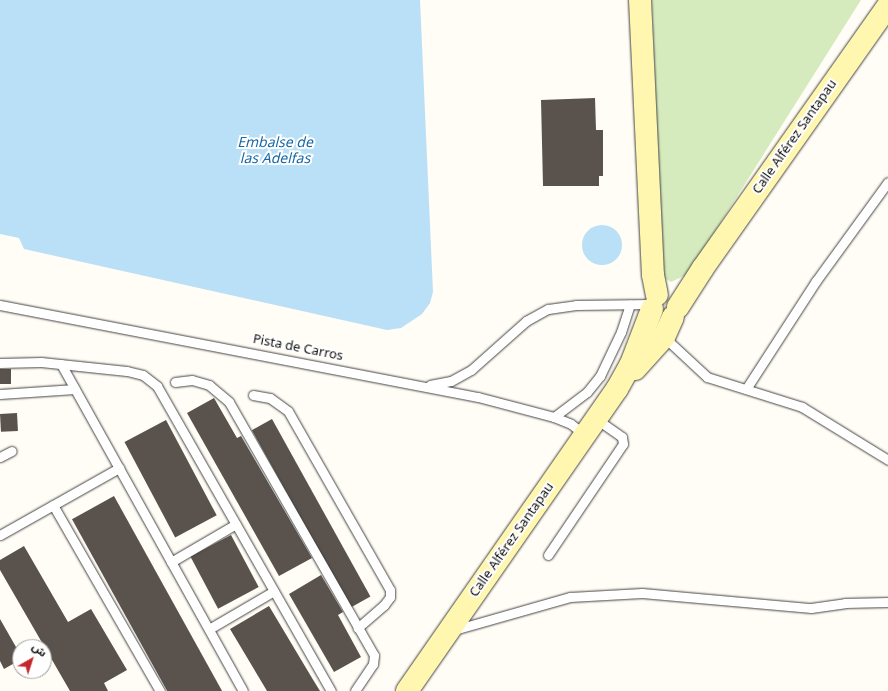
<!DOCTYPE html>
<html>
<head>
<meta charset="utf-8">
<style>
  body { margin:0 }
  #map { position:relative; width:888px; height:691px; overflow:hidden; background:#fffdf5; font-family:Georgia,"Noto Sans Arabic",serif }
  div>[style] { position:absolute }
  .green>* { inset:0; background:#d5ebbd }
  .water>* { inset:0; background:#b9e0f7 }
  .round { border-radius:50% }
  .building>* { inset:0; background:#5a524d; transform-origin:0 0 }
  .roads { filter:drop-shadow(0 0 1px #444) drop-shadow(0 0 1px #444) }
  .lane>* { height:9px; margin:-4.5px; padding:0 4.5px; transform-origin:4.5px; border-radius:4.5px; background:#fff }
  .secondary>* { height:22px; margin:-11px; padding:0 11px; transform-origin:11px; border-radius:11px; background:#fff6b0 }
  span { translate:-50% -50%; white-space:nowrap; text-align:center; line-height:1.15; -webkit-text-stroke:4px #fff; paint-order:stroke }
  .street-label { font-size:13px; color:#111 }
  .water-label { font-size:14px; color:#1768a6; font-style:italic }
  .north { position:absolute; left:12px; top:639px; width:40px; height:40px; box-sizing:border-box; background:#fff; border:1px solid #a0a0a0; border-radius:50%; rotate:39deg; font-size:11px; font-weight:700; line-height:16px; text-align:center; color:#111 }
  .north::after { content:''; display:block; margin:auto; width:14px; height:18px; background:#c4262e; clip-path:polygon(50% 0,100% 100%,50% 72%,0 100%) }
</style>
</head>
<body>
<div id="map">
  <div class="green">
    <i style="clip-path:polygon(652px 0,861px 0,688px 274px,671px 282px,666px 279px,662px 269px)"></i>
  </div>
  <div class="water">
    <i style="clip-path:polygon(0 0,420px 0,433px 292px,430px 303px,422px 314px,401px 328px,387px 330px,24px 249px,19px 238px,0 234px)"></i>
    <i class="round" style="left:582px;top:225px;width:40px;height:40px"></i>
  </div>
  <div class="building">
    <i style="clip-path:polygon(595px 98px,596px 130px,603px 130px,603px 176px,599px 176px,599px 186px,543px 186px,541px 100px)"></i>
    <i style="left:0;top:369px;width:11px;height:15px"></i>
    <i style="clip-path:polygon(214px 398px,237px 438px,241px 436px,312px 558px,279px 576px,187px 413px)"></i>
    <i style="left:17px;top:413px;width:18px;height:17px;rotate:87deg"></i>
    <i style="left:272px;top:419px;width:203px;height:23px;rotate:61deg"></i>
    <i style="left:166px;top:420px;width:108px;height:47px;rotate:62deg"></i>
    <i style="left:114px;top:496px;width:223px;height:48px;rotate:61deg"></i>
    <i style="left:231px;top:535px;width:59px;height:46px;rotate:62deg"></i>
    <i style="clip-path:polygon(24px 546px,68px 622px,91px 609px,127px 670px,104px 683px,108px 691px,70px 691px,0 570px,0 560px)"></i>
    <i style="clip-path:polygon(321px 575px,343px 612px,338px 615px,361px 657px,334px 672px,289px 594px)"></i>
    <i style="clip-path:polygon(269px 606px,312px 678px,320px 691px,267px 691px,230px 629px)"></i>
    <i style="clip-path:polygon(0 619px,20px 654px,20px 660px,4px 669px,0 661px)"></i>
  </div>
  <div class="roads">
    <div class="lane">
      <i style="left:0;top:305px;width:487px;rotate:10.9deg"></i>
      <i style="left:478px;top:397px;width:79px;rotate:14.7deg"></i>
      <i style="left:554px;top:417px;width:18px;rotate:22deg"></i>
      <i style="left:571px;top:424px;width:18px;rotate:38deg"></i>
      <i style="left:664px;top:337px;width:59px;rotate:42.9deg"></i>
      <i style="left:707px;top:377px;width:100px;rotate:17.5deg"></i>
      <i style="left:802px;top:407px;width:101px;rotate:31.6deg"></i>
      <i style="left:0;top:363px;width:41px;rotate:-1.4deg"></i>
      <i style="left:41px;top:362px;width:86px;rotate:6deg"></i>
      <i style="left:127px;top:371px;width:16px;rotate:14deg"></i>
      <i style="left:143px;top:375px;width:18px;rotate:38deg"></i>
      <i style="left:157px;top:386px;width:351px;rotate:60.3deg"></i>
      <i style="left:61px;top:364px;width:374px;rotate:60.9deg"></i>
      <i style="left:175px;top:382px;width:17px;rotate:-7deg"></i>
      <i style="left:192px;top:380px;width:18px;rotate:16deg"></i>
      <i style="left:209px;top:385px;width:26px;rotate:40deg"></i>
      <i style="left:229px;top:402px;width:292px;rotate:60.2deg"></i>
      <i style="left:374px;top:655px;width:9px;rotate:96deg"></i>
      <i style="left:373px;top:664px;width:32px;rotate:124deg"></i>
      <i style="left:430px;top:385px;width:21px;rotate:-11deg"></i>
      <i style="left:451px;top:381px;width:23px;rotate:-29deg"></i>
      <i style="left:471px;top:370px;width:74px;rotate:-41.7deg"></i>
      <i style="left:526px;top:321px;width:25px;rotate:-29deg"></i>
      <i style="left:548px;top:309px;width:28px;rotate:-8deg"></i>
      <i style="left:576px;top:305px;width:75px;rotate:-0.8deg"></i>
      <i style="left:746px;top:389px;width:129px;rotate:-57.1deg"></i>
      <i style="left:816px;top:281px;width:122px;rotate:-54deg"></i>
      <i style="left:0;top:394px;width:75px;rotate:-3.8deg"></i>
      <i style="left:253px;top:395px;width:17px;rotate:10deg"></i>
      <i style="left:270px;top:398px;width:22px;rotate:36deg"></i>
      <i style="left:288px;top:411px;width:206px;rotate:60.3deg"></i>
      <i style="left:390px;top:590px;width:7px;rotate:90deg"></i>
      <i style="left:390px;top:597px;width:10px;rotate:127deg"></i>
      <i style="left:384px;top:605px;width:35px;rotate:139deg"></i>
      <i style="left:554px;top:417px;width:41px;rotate:-37.1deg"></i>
      <i style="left:587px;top:392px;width:21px;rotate:-51deg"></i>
      <i style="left:600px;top:376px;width:49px;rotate:-64.5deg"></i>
      <i style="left:621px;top:332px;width:29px;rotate:-72deg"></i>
      <i style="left:0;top:457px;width:13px;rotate:-27deg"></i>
      <i style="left:53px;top:505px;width:215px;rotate:60.1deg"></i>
      <i style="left:0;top:535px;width:137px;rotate:-29.4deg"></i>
      <i style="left:548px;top:555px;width:134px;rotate:-56deg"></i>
      <i style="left:623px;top:444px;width:7px;rotate:-98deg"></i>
      <i style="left:622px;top:437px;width:32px;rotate:-145deg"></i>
      <i style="left:171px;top:562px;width:75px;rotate:-30.3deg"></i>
      <i style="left:209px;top:629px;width:75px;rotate:-30.3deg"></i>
      <i style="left:454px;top:630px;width:121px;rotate:-15.9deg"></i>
      <i style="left:570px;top:597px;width:72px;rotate:-3.2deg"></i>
      <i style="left:642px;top:593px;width:170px;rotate:5.1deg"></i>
      <i style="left:811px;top:608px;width:34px;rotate:-8deg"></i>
      <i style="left:845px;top:603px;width:43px;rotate:-1.3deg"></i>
    </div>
    <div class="secondary">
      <i style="left:640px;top:0;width:275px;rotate:87.3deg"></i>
      <i style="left:653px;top:275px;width:20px;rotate:79deg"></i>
      <i style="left:678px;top:307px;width:46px;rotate:-57.3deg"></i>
      <i style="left:703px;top:268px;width:321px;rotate:-54.8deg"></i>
      <i style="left:635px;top:369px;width:43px;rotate:-47.8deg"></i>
      <i style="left:664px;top:337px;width:22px;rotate:-66deg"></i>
      <i style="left:407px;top:691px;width:368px;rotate:-55.2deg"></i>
      <i style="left:617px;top:389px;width:29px;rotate:-61deg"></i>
      <i style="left:631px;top:364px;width:59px;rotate:-69.1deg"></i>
    </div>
  </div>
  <div class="street-label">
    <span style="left:795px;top:137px;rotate:-55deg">Calle Alférez Santapau</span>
    <span style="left:298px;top:348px;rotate:11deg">Pista de Carros</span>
    <span style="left:512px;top:540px;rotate:-55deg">Calle Alférez Santapau</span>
  </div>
  <div class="water-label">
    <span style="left:275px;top:151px">Embalse de<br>las Adelfas</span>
  </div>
  <div class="north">ش</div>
</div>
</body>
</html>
